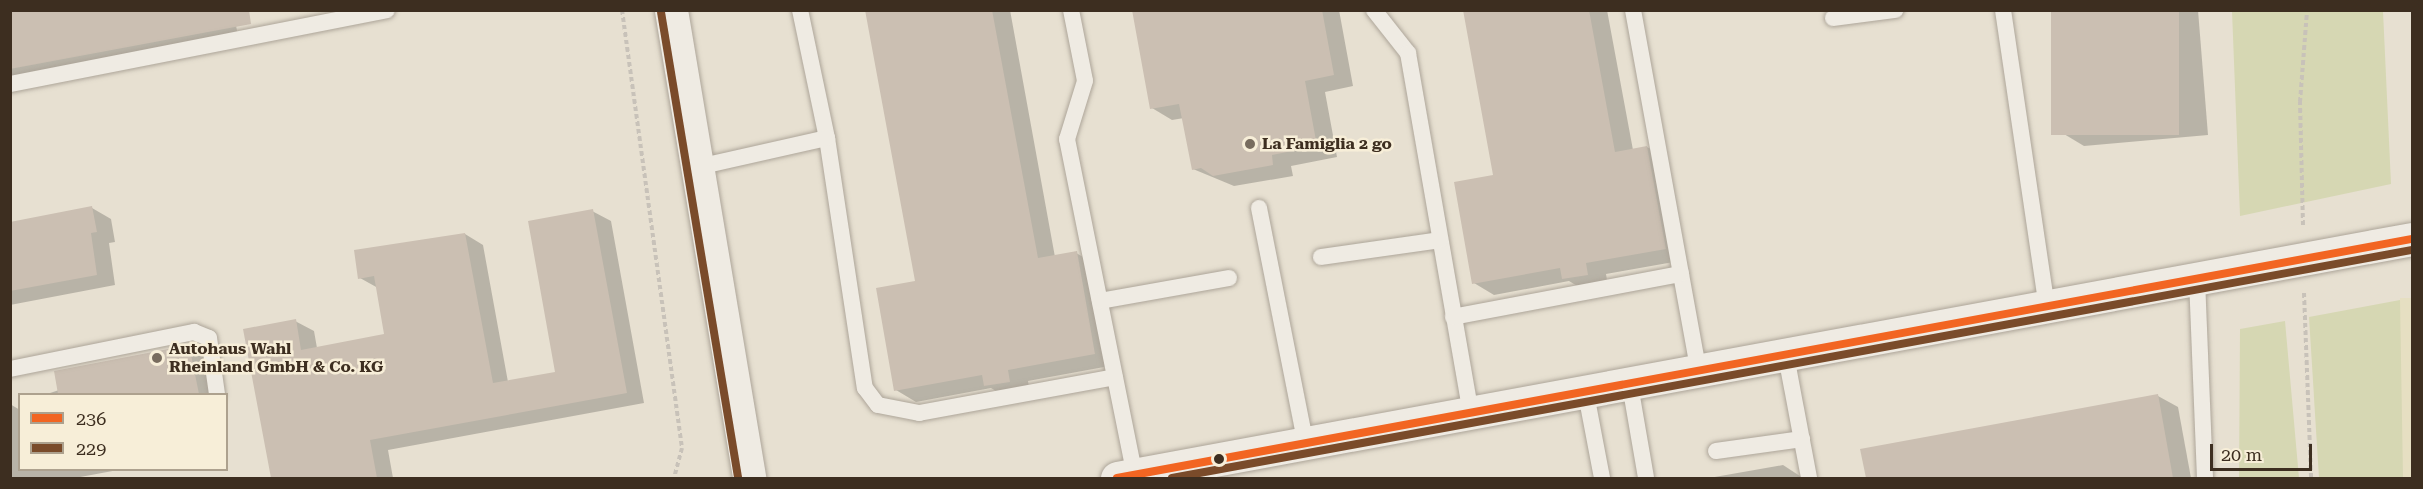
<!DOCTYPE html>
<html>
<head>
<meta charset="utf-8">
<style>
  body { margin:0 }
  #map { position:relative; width:2423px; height:489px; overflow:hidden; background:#e7e0d1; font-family:"Roboto Serif",serif }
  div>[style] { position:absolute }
  .farmland>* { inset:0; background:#e6dfc2; transform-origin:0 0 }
  .green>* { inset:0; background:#d6d7b3 }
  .shadow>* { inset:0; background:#0003 }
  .building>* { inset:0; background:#cbbfb2; transform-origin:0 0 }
  .path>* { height:4px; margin-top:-2px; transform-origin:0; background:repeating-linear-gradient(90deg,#c8c2b9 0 4.5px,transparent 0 7.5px) }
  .roads { filter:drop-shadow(0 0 2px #ada599) drop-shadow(0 0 2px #ada599) }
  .lane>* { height:16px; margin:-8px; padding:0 8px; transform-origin:8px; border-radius:8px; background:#efebe3 }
  .street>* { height:33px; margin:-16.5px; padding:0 16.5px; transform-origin:16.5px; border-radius:16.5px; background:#efebe3 }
  .bus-1>* { height:8px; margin:-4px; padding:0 4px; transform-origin:4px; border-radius:4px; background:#f26522 }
  .bus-2>* { height:8px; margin:-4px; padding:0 4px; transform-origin:4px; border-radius:4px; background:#7a4b2a }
  .dots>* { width:16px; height:16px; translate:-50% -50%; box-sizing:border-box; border:3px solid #f7eed8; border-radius:50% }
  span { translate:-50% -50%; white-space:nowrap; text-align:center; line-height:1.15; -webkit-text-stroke:5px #f7eed8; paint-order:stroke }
  .poi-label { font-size:16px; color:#3d2e20; font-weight:700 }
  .left { translate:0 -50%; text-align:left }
  .frame { position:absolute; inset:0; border:12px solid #3d2e20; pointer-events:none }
  .legend { position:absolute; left:18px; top:393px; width:210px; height:78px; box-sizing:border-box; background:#f7eed8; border:2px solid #ada18e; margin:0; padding:8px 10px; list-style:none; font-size:18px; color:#3d2e20 }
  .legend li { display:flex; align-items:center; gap:12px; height:30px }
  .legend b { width:30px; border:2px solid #ada18e }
  .scale { position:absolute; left:2210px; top:444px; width:102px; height:27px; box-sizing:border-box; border:3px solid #3d2e20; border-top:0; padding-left:8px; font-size:18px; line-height:21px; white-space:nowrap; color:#3d2e20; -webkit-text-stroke:4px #f7eed8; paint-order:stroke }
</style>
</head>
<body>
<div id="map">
  <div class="farmland">
    <i style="left:2412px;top:298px;width:180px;height:12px;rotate:90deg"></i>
  </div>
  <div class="green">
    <i style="clip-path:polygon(2232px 11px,2383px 11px,2391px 184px,2240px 216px)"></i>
    <i style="clip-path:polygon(2400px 300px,2403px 478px,2319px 478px,2309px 317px)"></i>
    <i style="clip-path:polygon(2285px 321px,2299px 478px,2239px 478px,2240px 329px)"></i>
  </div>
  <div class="shadow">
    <i style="clip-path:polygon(10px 10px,233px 10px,239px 41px,10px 83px)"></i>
    <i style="clip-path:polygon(866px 10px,1010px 10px,1055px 257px,1076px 253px,1096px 264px,1115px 365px,1028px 381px,1030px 393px,1006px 397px,991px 388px,916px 402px,896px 390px,917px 282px)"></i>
    <i style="clip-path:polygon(1134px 10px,1339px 10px,1353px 86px,1325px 92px,1337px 157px,1291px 166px,1293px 176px,1234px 186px,1193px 169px,1184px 118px,1172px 120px,1152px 108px)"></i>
    <i style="clip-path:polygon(1464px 10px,1607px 10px,1633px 150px,1647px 147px,1667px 159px,1685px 260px,1606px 274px,1608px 286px,1584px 290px,1569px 281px,1494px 295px,1474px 283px,1495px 176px)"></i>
    <i style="clip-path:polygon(2053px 10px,2198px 10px,2208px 135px,2084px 146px,2064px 134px)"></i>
    <i style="clip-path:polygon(92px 208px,111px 219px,115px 242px,109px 243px,115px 285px,10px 305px,10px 223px)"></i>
    <i style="clip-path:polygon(592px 211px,611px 221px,644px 403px,388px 450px,393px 478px,272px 478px,245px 330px,295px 321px,314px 331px,317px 348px,385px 335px,378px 288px,360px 278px,465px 234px,483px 245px,508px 382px,557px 373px)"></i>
    <i style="clip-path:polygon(189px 347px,207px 357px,214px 394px,47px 394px)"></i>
    <i style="clip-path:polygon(2158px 396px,2178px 407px,2191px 478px,1867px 478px,1862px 450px)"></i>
    <i style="clip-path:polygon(10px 404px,20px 410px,20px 470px,118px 470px,75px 478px,10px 478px)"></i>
    <i style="clip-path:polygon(1783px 465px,1803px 478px,1709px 478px)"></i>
  </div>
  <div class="building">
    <i style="clip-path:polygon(10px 10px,249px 10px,251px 24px,10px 69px)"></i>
    <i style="clip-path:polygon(865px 10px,992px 10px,1038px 258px,1077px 251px,1095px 354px,1008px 370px,1010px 382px,984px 386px,982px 375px,894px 391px,876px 288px,915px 281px)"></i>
    <i style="clip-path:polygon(1132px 10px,1322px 10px,1334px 75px,1305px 81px,1317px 146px,1272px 155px,1273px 165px,1213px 176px,1201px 168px,1192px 170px,1179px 104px,1150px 109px)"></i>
    <i style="clip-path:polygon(1463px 10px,1589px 10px,1615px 152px,1647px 146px,1666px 249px,1586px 263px,1588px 275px,1562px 279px,1560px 268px,1472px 284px,1454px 182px,1493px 175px)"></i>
    <i style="left:2051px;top:10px;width:128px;height:125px"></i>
    <i style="clip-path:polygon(92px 206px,97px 232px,91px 233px,97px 275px,10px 291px,10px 222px)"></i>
    <i style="clip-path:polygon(593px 209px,627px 393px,370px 440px,377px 478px,271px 478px,243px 329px,296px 319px,301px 350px,384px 334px,374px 276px,358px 279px,354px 250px,465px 233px,493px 383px,555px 372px,528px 221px)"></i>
    <i style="clip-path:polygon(189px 345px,199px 394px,58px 394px,54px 371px)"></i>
    <i style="clip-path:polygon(2158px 394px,2173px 478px,1866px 478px,1860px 449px)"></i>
  </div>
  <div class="path">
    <i style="left:622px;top:10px;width:442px;rotate:82.2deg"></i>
    <i style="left:682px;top:448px;width:31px;rotate:105deg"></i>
    <i style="left:2303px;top:225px;width:123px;rotate:-91.4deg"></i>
    <i style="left:2300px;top:102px;width:92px;rotate:-85.6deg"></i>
    <i style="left:2304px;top:293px;width:185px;rotate:87.8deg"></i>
  </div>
  <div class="roads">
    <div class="lane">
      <i style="left:800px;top:10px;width:131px;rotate:78.1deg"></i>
      <i style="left:827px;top:138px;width:253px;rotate:81.4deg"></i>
      <i style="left:865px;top:388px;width:21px;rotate:53deg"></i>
      <i style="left:878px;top:405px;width:42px;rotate:11deg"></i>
      <i style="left:919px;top:413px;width:199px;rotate:-10.4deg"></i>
      <i style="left:1071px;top:10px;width:72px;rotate:78.8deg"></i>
      <i style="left:1085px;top:81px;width:61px;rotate:107.2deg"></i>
      <i style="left:1067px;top:139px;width:343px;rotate:78.6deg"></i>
      <i style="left:1374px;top:10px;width:55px;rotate:51.7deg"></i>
      <i style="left:1408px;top:53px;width:367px;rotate:80.1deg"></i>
      <i style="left:1633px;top:10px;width:368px;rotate:79.7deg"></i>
      <i style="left:2003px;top:10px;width:301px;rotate:81.6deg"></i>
      <i style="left:1833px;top:18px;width:63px;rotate:-7.4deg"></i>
      <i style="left:10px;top:84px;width:384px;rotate:-11.1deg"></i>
      <i style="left:698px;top:167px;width:132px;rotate:-12.7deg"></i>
      <i style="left:1259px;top:208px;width:242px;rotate:78.8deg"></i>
      <i style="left:1321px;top:257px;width:120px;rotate:-8.1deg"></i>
      <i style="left:2197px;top:279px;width:199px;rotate:87.7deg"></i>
      <i style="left:1100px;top:301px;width:131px;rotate:-10.1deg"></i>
      <i style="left:1453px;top:317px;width:232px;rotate:-10.7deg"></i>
      <i style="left:1786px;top:356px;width:124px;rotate:79.3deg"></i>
      <i style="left:10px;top:369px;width:188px;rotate:-11.4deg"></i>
      <i style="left:194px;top:332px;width:16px;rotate:22deg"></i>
      <i style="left:209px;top:338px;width:57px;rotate:81.9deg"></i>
      <i style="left:1630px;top:385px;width:94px;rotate:80.2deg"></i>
      <i style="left:1586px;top:394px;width:86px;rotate:79.2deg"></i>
      <i style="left:1716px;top:451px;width:87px;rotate:-7.9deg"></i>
    </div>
    <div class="street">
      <i style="left:671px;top:10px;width:474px;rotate:80.5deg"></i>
      <i style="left:1117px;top:478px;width:1317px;rotate:-10.46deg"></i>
    </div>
  </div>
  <div class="bus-1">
    <i style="left:1117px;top:478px;width:1317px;rotate:-10.46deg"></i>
  </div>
  <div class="bus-2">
    <i style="left:661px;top:12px;width:472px;rotate:80.6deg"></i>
    <i style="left:1172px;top:478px;width:1261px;rotate:-10.42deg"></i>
  </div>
  <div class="dots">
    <i style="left:1250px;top:144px;background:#786c5e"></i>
    <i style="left:157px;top:358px;background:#786c5e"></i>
    <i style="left:1219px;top:459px;background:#3d2e20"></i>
  </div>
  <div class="poi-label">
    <span class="left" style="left:1262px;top:144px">La Famiglia 2 go</span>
    <span class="left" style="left:169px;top:358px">Autohaus Wahl<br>Rheinland GmbH &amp; Co. KG</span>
  </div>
  <div class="frame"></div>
  <ul class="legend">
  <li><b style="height:8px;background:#f26522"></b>236</li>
  <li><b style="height:8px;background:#7a4b2a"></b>229</li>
  </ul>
  <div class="scale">20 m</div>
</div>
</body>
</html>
